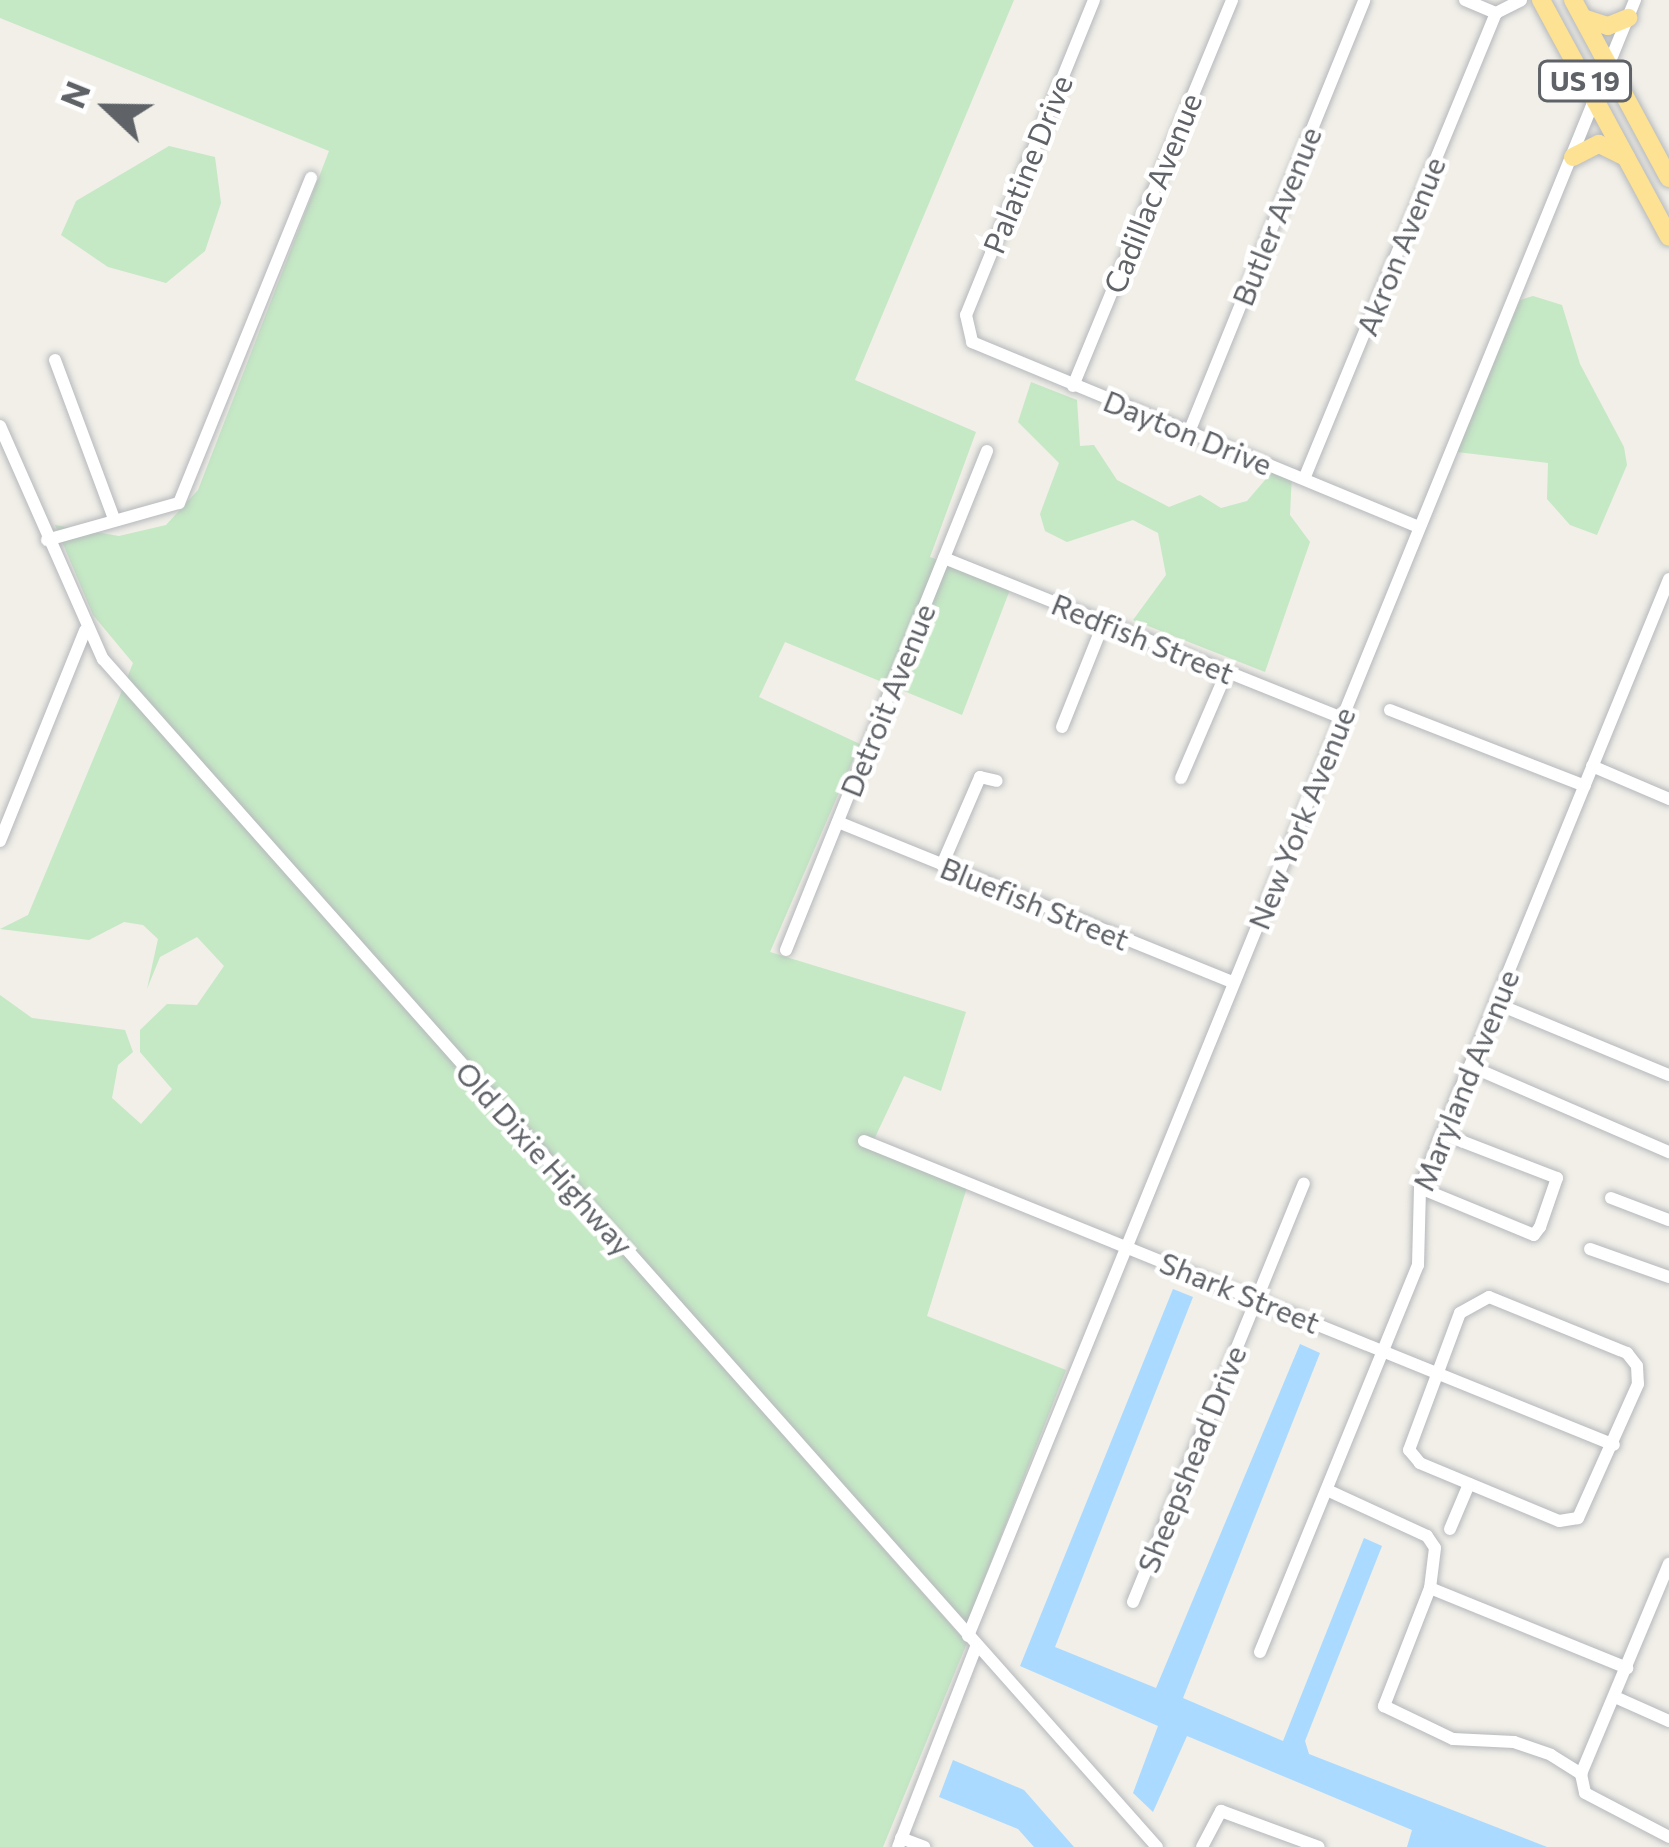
<!DOCTYPE html>
<html>
<head>
<meta charset="utf-8">
<style>
  body { margin:0 }
  #map { position:relative; width:1669px; height:1847px; overflow:hidden; background:#f1efe8; font-family:Commissioner,sans-serif }
  div>[style] { position:absolute }
  .green>* { inset:0; background:#c5e8c5 }
  .water>* { inset:0; background:#aadaff }
  .roads { filter:drop-shadow(0 0 3px #b5b8bc) drop-shadow(0 0 3px #b5b8bc) }
  .minor>* { height:12px; margin:-6px; padding:0 6px; transform-origin:6px; border-radius:6px; background:#fff }
  .highway>* { height:18px; margin:-9px; padding:0 9px; transform-origin:9px; border-radius:9px; background:#fde293 }
  span { translate:-50% -50%; white-space:nowrap; text-align:center; line-height:1.15; -webkit-text-stroke:9px #fff; paint-order:stroke }
  .shield-label span { padding:3px 9px; background:#fff; border:3px solid; border-radius:9px; -webkit-text-stroke-width:0 }
  .shield-label { font-size:27px; color:#5f6368; font-weight:700 }
  .street-label { font-size:30px; color:#5f6368 }
  .north { position:absolute; left:48px; top:48px; width:120px; height:120px; -webkit-text-stroke:9px #fff; paint-order:stroke; rotate:292deg; font-size:33px; font-weight:700; line-height:48px; text-align:center; color:#5f6368 }
  .north::after { content:''; display:block; margin:auto; width:42px; height:54px; background:#5f6368; clip-path:polygon(50% 0,100% 100%,50% 72%,0 100%) }
</style>
</head>
<body>
<div id="map">
  <div class="green">
    <i style="clip-path:polygon(0 0,1014px 0,855px 380px,976px 432px,930px 557px,1011px 587px,962px 715px,785px 642px,759px 697px,860px 744px,770px 952px,966px 1012px,941px 1091px,904px 1076px,870px 1148px,968px 1184px,927px 1316px,1066px 1370px,966px 1626px,127px 678px,133px 663px,93px 615px,55px 525px,119px 536px,166px 525px,198px 490px,329px 151px,0 18px)"></i>
    <i style="clip-path:polygon(169px 146px,215px 157px,221px 203px,205px 251px,166px 283px,108px 267px,61px 235px,76px 201px)"></i>
    <i style="clip-path:polygon(1533px 296px,1562px 305px,1580px 364px,1624px 447px,1627px 465px,1597px 535px,1570px 525px,1547px 499px,1548px 463px,1457px 452px,1520px 300px)"></i>
    <i style="clip-path:polygon(1031px 382px,1077px 400px,1080px 446px,1094px 445px,1117px 480px,1169px 507px,1200px 495px,1221px 508px,1247px 501px,1271px 473px,1292px 472px,1290px 515px,1310px 542px,1265px 672px,1133px 620px,1166px 575px,1158px 533px,1133px 520px,1067px 542px,1045px 531px,1040px 514px,1059px 463px,1018px 422px)"></i>
    <i style="clip-path:polygon(123px 688px,967px 1643px,883px 1847px,0 1847px,0 995px,32px 1018px,125px 1030px,133px 1052px,118px 1065px,112px 1098px,141px 1124px,172px 1089px,140px 1052px,140px 1030px,167px 1004px,197px 1005px,224px 966px,197px 937px,160px 957px,147px 989px,158px 939px,143px 925px,124px 922px,89px 940px,0 929px,28px 915px)"></i>
  </div>
  <div class="water">
    <i style="clip-path:polygon(1173px 1289px,1193px 1297px,1055px 1647px,1156px 1688px,1300px 1344px,1320px 1353px,1183px 1698px,1283px 1741px,1364px 1538px,1382px 1546px,1305px 1741px,1309px 1754px,1547px 1847px,1407px 1847px,1412px 1830px,1187px 1736px,1153px 1812px,1133px 1793px,1158px 1726px,1020px 1666px)"></i>
    <i style="clip-path:polygon(953px 1760px,1024px 1790px,1074px 1847px,1034px 1847px,1018px 1829px,939px 1797px)"></i>
  </div>
  <div class="roads">
    <div class="minor">
      <i style="left:1094px;top:0;width:340px;rotate:112.1deg"></i>
      <i style="left:966px;top:315px;width:28px;rotate:77deg"></i>
      <i style="left:972px;top:342px;width:483px;rotate:22.5deg"></i>
      <i style="left:1465px;top:0;width:34px;rotate:23deg"></i>
      <i style="left:1496px;top:13px;width:28px;rotate:-27deg"></i>
      <i style="left:55px;top:360px;width:166px;rotate:69.6deg"></i>
      <i style="left:1073px;top:386px;width:417px;rotate:-67.6deg"></i>
      <i style="left:0;top:426px;width:255px;rotate:66.2deg"></i>
      <i style="left:103px;top:659px;width:1588px;rotate:48.42deg"></i>
      <i style="left:1189px;top:432px;width:466px;rotate:-67.9deg"></i>
      <i style="left:1304px;top:479px;width:504px;rotate:-67.61deg"></i>
      <i style="left:47px;top:540px;width:137px;rotate:-15.7deg"></i>
      <i style="left:179px;top:503px;width:351px;rotate:-67.9deg"></i>
      <i style="left:944px;top:558px;width:430px;rotate:21.9deg"></i>
      <i style="left:1390px;top:710px;width:209px;rotate:21.3deg"></i>
      <i style="left:1062px;top:727px;width:113px;rotate:-68.2deg"></i>
      <i style="left:1592px;top:766px;width:84px;rotate:23.2deg"></i>
      <i style="left:1181px;top:778px;width:116px;rotate:-66.7deg"></i>
      <i style="left:838px;top:822px;width:427px;rotate:22.1deg"></i>
      <i style="left:0;top:841px;width:227px;rotate:-68deg"></i>
      <i style="left:942px;top:865px;width:96px;rotate:-66.6deg"></i>
      <i style="left:980px;top:777px;width:17px;rotate:13deg"></i>
      <i style="left:786px;top:950px;width:538px;rotate:-68.06deg"></i>
      <i style="left:1495px;top:1003px;width:188px;rotate:22.5deg"></i>
      <i style="left:1470px;top:1066px;width:217px;rotate:23.4deg"></i>
      <i style="left:864px;top:1141px;width:809px;rotate:22.06deg"></i>
      <i style="left:1420px;top:1188px;width:123px;rotate:22.4deg"></i>
      <i style="left:1534px;top:1235px;width:10px;rotate:-53deg"></i>
      <i style="left:1540px;top:1227px;width:52px;rotate:-70.9deg"></i>
      <i style="left:1557px;top:1178px;width:122px;rotate:-158.9deg"></i>
      <i style="left:1611px;top:1198px;width:62px;rotate:20.8deg"></i>
      <i style="left:1590px;top:1249px;width:84px;rotate:19.5deg"></i>
      <i style="left:1489px;top:1297px;width:149px;rotate:22.1deg"></i>
      <i style="left:1627px;top:1353px;width:16px;rotate:52deg"></i>
      <i style="left:1637px;top:1366px;width:18px;rotate:87deg"></i>
      <i style="left:1638px;top:1384px;width:147px;rotate:114.1deg"></i>
      <i style="left:1578px;top:1518px;width:19px;rotate:171deg"></i>
      <i style="left:1559px;top:1521px;width:151px;rotate:-157.4deg"></i>
      <i style="left:1420px;top:1463px;width:17px;rotate:-130deg"></i>
      <i style="left:1409px;top:1450px;width:146px;rotate:-69.6deg"></i>
      <i style="left:1460px;top:1313px;width:33px;rotate:-29deg"></i>
      <i style="left:1327px;top:1490px;width:110px;rotate:24.7deg"></i>
      <i style="left:1427px;top:1536px;width:14px;rotate:56deg"></i>
      <i style="left:1435px;top:1548px;width:40px;rotate:97.1deg"></i>
      <i style="left:1430px;top:1588px;width:127px;rotate:111.3deg"></i>
      <i style="left:1384px;top:1706px;width:76px;rotate:25.6deg"></i>
      <i style="left:1453px;top:1739px;width:61px;rotate:2.8deg"></i>
      <i style="left:1514px;top:1742px;width:39px;rotate:19deg"></i>
      <i style="left:1551px;top:1755px;width:36px;rotate:32deg"></i>
      <i style="left:1581px;top:1774px;width:19px;rotate:78deg"></i>
      <i style="left:1585px;top:1793px;width:95px;rotate:27.6deg"></i>
      <i style="left:1450px;top:1529px;width:49px;rotate:-67.1deg"></i>
      <i style="left:1430px;top:1588px;width:213px;rotate:22.1deg"></i>
      <i style="left:1133px;top:1602px;width:452px;rotate:-67.8deg"></i>
      <i style="left:968px;top:1636px;width:1767px;rotate:-67.82deg"></i>
      <i style="left:1260px;top:1652px;width:418px;rotate:-67.8deg"></i>
      <i style="left:1418px;top:1265px;width:77px;rotate:-88.5deg"></i>
      <i style="left:1420px;top:1188px;width:658px;rotate:-67.76deg"></i>
      <i style="left:1615px;top:1697px;width:59px;rotate:24deg"></i>
      <i style="left:1581px;top:1774px;width:228px;rotate:-67.3deg"></i>
      <i style="left:901px;top:1838px;width:25px;rotate:21deg"></i>
      <i style="left:898px;top:1847px;width:215px;rotate:-68.7deg"></i>
      <i style="left:1202px;top:1847px;width:41px;rotate:-62.2deg"></i>
      <i style="left:1221px;top:1811px;width:104px;rotate:20.2deg"></i>
    </div>
    <div class="highway">
      <i style="left:1541px;top:0;width:269px;rotate:61.6deg"></i>
      <i style="left:1573px;top:0;width:202px;rotate:61.7deg"></i>
      <i style="left:1583px;top:18px;width:26px;rotate:18deg"></i>
      <i style="left:1608px;top:26px;width:22px;rotate:-22deg"></i>
      <i style="left:1573px;top:157px;width:29px;rotate:-27deg"></i>
      <i style="left:1599px;top:144px;width:30px;rotate:26deg"></i>
    </div>
  </div>
  <div class="shield-label">
    <span style="left:1585px;top:81px">US 19</span>
  </div>
  <div class="street-label">
    <span style="left:1027px;top:164px;rotate:-68deg">Palatine Drive</span>
    <span style="left:1152px;top:193px;rotate:-68deg">Cadillac Avenue</span>
    <span style="left:1276px;top:216px;rotate:-68deg">Butler Avenue</span>
    <span style="left:1400px;top:246px;rotate:-68deg">Akron Avenue</span>
    <span style="left:1188px;top:432px;rotate:22deg">Dayton Drive</span>
    <span style="left:1143px;top:638px;rotate:22deg">Redfish Street</span>
    <span style="left:887px;top:700px;rotate:-68deg">Detroit Avenue</span>
    <span style="left:1301px;top:818px;rotate:-68deg">New York Avenue</span>
    <span style="left:1035px;top:903px;rotate:22deg">Bluefish Street</span>
    <span style="left:1465px;top:1080px;rotate:-68deg">Maryland Avenue</span>
    <span style="left:545px;top:1158px;rotate:48deg">Old Dixie Highway</span>
    <span style="left:1240px;top:1292px;rotate:22deg">Shark Street</span>
    <span style="left:1191px;top:1459px;rotate:-68deg">Sheepshead Drive</span>
  </div>
  <div class="north">N</div>
</div>
</body>
</html>
